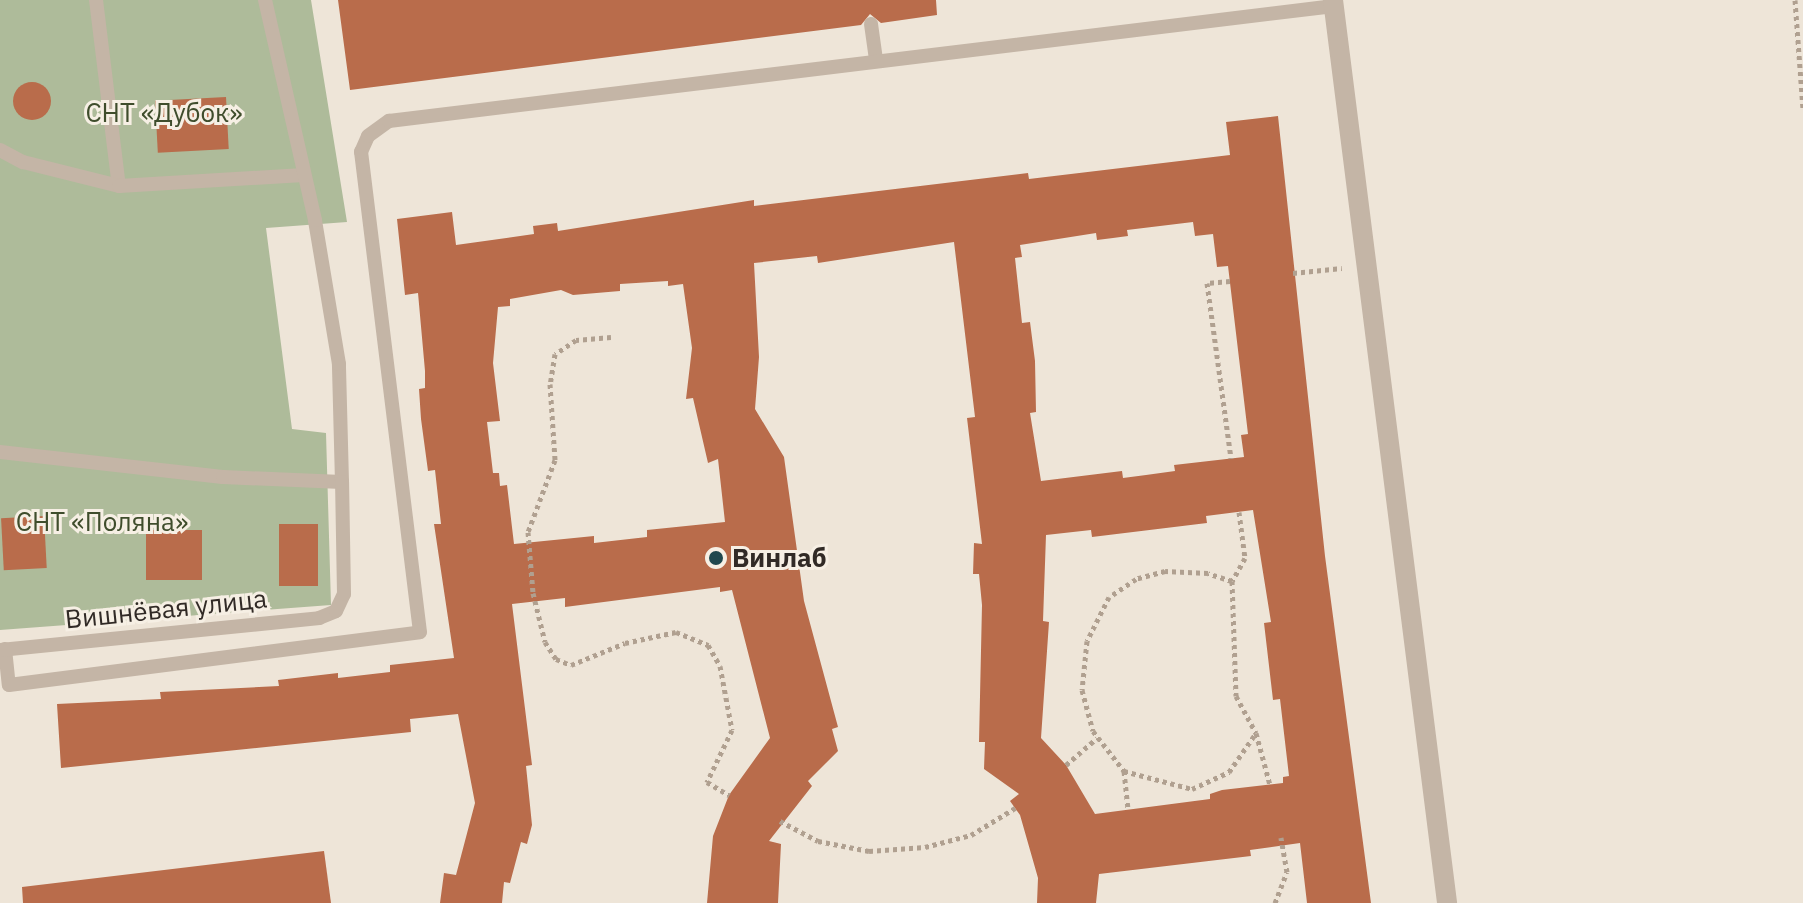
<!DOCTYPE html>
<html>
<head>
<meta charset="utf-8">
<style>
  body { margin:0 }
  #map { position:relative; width:1803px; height:903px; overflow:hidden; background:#eee5d8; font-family:"IBM Plex Sans",sans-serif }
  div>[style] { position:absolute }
  .green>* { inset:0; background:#aebb9a }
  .building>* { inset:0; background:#b96c4b; transform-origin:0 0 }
  .round { border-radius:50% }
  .path>* { height:5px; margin-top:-2.5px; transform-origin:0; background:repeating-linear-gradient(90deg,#b0a090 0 4px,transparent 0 8px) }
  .lane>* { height:14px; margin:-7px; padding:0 7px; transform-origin:7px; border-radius:7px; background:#c4b5a6 }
  .street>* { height:20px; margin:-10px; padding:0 10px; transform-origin:10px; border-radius:10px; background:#c4b5a6 }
  .dots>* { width:22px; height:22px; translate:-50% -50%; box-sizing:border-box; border:4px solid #f6efe4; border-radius:50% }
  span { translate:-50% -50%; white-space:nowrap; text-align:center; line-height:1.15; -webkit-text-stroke:6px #f6efe4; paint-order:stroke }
  .park-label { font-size:26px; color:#3f4d2c }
  .poi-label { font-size:26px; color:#312a26; font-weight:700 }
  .left { translate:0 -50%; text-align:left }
  .street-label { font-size:26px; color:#312a26 }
</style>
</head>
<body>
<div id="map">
  <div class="green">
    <i style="clip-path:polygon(0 0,311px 0,347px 222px,266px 228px,292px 429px,326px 433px,331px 605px,0 630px)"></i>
  </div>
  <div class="building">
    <i style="clip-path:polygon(338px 0,936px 0,937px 15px,881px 23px,870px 14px,861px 25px,350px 90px)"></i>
    <i class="round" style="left:13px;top:82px;width:38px;height:38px"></i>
    <i style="left:226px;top:97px;width:52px;height:71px;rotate:87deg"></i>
    <i style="clip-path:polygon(evenodd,1278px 116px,1325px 556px,1371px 903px,1307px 903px,1300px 843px,1250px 850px,1251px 856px,1099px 874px,1096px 903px,1037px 903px,1038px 878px,1020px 815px,1010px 801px,1019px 794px,984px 769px,985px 742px,979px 742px,982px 605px,979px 574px,973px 574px,974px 543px,982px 544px,967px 418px,975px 417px,954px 242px,818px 263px,817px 256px,754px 263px,759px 357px,755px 409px,784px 457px,804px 601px,838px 727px,832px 729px,838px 751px,808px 781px,812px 786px,769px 841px,781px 844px,778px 903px,707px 903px,713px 836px,729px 795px,770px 738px,732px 590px,720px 592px,720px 587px,565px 607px,565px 598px,512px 604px,532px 765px,526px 766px,532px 825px,527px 844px,521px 842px,510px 883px,504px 882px,502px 903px,440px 903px,444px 873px,456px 875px,475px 803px,458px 714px,410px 719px,411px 732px,61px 768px,57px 704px,161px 699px,160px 692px,279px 686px,278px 680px,338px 673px,338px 678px,390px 672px,390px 665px,454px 658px,434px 524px,441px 524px,435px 470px,428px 471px,421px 419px,419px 389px,425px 388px,425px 371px,418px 293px,405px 295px,397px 219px,452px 212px,456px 245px,534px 234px,533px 226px,557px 223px,558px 231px,754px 200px,754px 206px,1028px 173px,1029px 179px,1230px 155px,1226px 122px,1278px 116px,1193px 222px,1195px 236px,1213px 234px,1217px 267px,1228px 266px,1248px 434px,1241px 435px,1244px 457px,1174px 465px,1175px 471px,1146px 475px,1123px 478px,1122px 471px,1041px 481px,1030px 413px,1036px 412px,1035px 361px,1030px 322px,1022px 323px,1015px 258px,1022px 257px,1020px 245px,1096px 233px,1097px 240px,1113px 238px,1128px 236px,1127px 230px,1193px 222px,1278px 116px,668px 281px,668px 286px,683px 284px,692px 348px,686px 399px,693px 398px,708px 463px,718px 459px,725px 522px,647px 530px,647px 537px,594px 543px,594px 536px,514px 544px,507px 485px,500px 486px,499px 473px,493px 473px,487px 422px,500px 421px,493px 363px,498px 307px,510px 306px,510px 299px,561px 290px,573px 295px,620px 291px,620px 284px,668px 281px,1278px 116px,1253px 510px,1271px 622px,1264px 623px,1273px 700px,1280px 699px,1289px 776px,1283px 777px,1283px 783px,1222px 790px,1210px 794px,1210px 799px,1095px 814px,1066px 765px,1041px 738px,1049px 622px,1043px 621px,1046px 535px,1091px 530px,1092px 537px,1207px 523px,1206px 516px,1253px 510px)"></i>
    <i style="left:44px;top:516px;width:52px;height:43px;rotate:87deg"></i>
    <i style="left:318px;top:524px;width:62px;height:39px;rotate:90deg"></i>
    <i style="left:146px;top:530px;width:56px;height:50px"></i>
    <i style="clip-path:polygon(324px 851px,331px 903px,23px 903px,22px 887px)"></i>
  </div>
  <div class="path">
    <i style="left:1795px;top:0;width:110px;rotate:85.8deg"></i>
    <i style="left:1293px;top:273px;width:49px;rotate:-5.8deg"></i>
    <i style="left:1230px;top:281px;width:23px;rotate:175deg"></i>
    <i style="left:1207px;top:283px;width:177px;rotate:82.2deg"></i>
    <i style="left:611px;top:337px;width:35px;rotate:175deg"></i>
    <i style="left:576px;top:340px;width:25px;rotate:146deg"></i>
    <i style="left:555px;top:354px;width:30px;rotate:99deg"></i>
    <i style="left:550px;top:384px;width:76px;rotate:86.2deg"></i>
    <i style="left:555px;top:460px;width:77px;rotate:110.6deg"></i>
    <i style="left:528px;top:532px;width:61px;rotate:85.3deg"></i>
    <i style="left:533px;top:593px;width:50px;rotate:76.2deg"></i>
    <i style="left:545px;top:642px;width:20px;rotate:57deg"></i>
    <i style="left:556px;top:659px;width:16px;rotate:22deg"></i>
    <i style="left:571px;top:665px;width:58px;rotate:-22.2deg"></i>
    <i style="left:625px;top:643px;width:52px;rotate:-12.2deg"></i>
    <i style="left:676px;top:632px;width:35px;rotate:22deg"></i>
    <i style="left:708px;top:645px;width:24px;rotate:60deg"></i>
    <i style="left:720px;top:666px;width:65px;rotate:79.4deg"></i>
    <i style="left:732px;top:730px;width:58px;rotate:115.7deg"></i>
    <i style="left:707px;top:782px;width:26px;rotate:31deg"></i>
    <i style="left:1239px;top:512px;width:46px;rotate:82.6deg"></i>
    <i style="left:1245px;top:558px;width:26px;rotate:119deg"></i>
    <i style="left:1232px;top:581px;width:115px;rotate:88deg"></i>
    <i style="left:1236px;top:696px;width:42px;rotate:61.6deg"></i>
    <i style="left:1256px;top:733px;width:54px;rotate:74.9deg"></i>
    <i style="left:1232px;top:581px;width:25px;rotate:-162deg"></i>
    <i style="left:1208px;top:573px;width:43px;rotate:-177.3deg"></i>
    <i style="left:1165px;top:571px;width:30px;rotate:165deg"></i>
    <i style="left:1136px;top:579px;width:32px;rotate:146deg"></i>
    <i style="left:1109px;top:597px;width:49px;rotate:116.6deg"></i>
    <i style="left:1087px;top:641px;width:49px;rotate:95.8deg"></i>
    <i style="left:1082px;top:690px;width:42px;rotate:75deg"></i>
    <i style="left:1093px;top:731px;width:51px;rotate:52.2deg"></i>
    <i style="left:1124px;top:771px;width:70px;rotate:14.8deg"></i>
    <i style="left:1192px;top:789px;width:41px;rotate:-24.7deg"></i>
    <i style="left:1229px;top:772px;width:47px;rotate:-55.3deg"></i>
    <i style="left:1066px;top:765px;width:41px;rotate:-41.1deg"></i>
    <i style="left:1124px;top:771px;width:38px;rotate:84deg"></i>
    <i style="left:780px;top:821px;width:43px;rotate:27.8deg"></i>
    <i style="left:818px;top:841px;width:52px;rotate:11.1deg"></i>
    <i style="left:869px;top:851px;width:56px;rotate:-4.1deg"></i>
    <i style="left:925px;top:847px;width:48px;rotate:-14.6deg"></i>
    <i style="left:971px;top:835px;width:52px;rotate:-31.5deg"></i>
    <i style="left:1275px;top:903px;width:33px;rotate:-69deg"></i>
    <i style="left:1287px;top:872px;width:35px;rotate:-100deg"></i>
  </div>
  <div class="lane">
    <i style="left:96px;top:0;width:187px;rotate:83deg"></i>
    <i style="left:871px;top:24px;width:36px;rotate:82deg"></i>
    <i style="left:0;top:150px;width:26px;rotate:28deg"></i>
    <i style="left:23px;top:162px;width:99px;rotate:14deg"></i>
    <i style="left:119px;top:186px;width:185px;rotate:-3.4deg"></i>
    <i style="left:0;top:452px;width:224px;rotate:6.4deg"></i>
    <i style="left:223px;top:477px;width:119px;rotate:2.4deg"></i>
    <i style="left:342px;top:482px;width:118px;rotate:-91.5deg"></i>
    <i style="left:339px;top:364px;width:146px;rotate:-99.5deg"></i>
    <i style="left:315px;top:220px;width:226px;rotate:-102.8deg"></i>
    <i style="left:5px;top:649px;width:36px;rotate:84deg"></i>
    <i style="left:9px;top:685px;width:414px;rotate:-7.3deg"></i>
    <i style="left:420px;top:632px;width:484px;rotate:-97deg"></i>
    <i style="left:361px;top:152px;width:17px;rotate:-66deg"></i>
    <i style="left:368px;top:136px;width:26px;rotate:-36deg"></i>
    <i style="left:389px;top:121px;width:952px;rotate:-6.94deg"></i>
    <i style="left:0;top:650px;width:321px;rotate:-5.7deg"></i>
    <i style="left:319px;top:618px;width:18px;rotate:-22deg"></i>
    <i style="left:336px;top:611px;width:19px;rotate:-65deg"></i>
    <i style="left:344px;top:594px;width:112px;rotate:-91deg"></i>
  </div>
  <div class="street">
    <i style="left:1333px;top:0;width:910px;rotate:82.8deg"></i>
  </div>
  <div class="dots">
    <i style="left:716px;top:558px;background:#20484e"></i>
  </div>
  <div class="park-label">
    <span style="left:164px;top:113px">СНТ «Дубок»</span>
    <span style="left:102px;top:522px">СНТ «Поляна»</span>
  </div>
  <div class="poi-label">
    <span class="left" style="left:732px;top:558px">Винлаб</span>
  </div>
  <div class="street-label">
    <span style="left:166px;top:609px;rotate:-6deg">Вишнёвая улица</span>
  </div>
</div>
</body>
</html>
